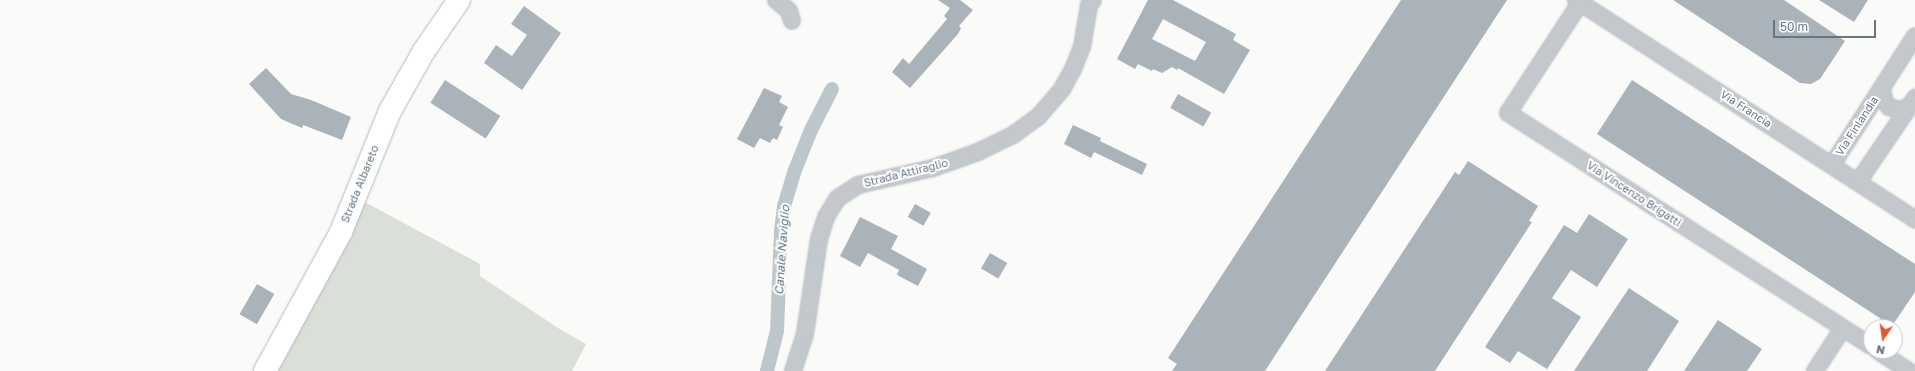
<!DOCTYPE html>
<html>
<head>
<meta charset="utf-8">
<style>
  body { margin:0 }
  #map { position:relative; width:1915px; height:371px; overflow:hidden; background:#fafaf8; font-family:"Golos Text",sans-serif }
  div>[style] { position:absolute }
  .green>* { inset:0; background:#dadfd7 }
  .canal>* { height:14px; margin:-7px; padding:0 7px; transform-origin:7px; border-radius:7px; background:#bbc7cb }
  .building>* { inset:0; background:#aab3b9; transform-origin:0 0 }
  .roads { filter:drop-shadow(0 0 1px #b3babf) drop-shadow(0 0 1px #b3babf) }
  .street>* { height:16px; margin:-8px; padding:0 8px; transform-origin:8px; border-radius:8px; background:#c3c8cc }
  .secondary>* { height:22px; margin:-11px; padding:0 11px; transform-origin:11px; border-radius:11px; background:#fff }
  span { translate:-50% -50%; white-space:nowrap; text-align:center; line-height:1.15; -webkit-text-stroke:4px #fff; paint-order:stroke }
  .street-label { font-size:11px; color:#657683 }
  .water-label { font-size:12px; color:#60757c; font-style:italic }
  .north { position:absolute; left:1863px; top:319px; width:40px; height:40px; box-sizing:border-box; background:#fff; border:1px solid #c1c8cd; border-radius:50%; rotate:193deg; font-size:11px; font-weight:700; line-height:16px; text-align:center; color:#657683 }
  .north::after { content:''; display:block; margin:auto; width:14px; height:18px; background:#e4572e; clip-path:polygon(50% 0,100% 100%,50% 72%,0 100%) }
  .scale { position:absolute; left:1773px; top:20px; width:103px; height:18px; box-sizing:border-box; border:2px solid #657683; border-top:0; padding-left:5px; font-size:12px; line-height:14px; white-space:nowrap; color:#657683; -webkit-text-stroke:3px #fff; paint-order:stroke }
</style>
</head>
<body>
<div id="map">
  <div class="green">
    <i style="clip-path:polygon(361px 200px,480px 264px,480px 276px,558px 328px,586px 344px,572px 371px,273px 371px)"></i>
  </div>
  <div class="canal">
    <i style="left:767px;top:371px;width:41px;rotate:-76deg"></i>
    <i style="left:777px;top:331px;width:100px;rotate:-87.7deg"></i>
    <i style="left:781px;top:231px;width:25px;rotate:-83deg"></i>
    <i style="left:784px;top:206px;width:38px;rotate:-73deg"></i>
    <i style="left:795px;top:170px;width:43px;rotate:-68.2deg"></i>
    <i style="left:811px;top:130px;width:46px;rotate:-62.9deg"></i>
  </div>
  <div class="building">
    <i style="clip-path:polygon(938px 0,960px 0,973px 10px,959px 26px,961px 28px,958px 34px,910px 88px,892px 72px,903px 58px,909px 64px,947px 19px,944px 16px,950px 8px)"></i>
    <i style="clip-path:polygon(evenodd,1148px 0,1173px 0,1236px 34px,1233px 40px,1250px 50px,1224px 94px,1178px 68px,1177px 70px,1172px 67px,1162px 73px,1153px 69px,1152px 71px,1138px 64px,1135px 69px,1117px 59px,1148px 0,1163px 19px,1206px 42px,1195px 61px,1152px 39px,1163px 19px)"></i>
    <i style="clip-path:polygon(1401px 0,1507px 0,1265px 371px,1172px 371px,1177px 364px,1168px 358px)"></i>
    <i style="clip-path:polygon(1673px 0,1784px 0,1845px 41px,1820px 79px,1811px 84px,1800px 83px)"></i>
    <i style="clip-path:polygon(1819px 0,1868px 0,1854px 22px)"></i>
    <i style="clip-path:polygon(524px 6px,561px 33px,522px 90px,484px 63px,496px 45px,512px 56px,527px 35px,511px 24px)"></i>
    <i style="clip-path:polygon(266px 68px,291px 94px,311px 100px,351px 117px,342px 140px,303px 125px,302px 128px,281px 119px,249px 84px)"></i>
    <i style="left:445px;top:80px;width:66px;height:27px;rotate:33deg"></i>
    <i style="clip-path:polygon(1632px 80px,1915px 264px,1915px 292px,1892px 326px,1597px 134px)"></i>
    <i style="clip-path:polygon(764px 88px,782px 96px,779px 102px,788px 107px,779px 125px,783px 127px,777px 140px,773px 138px,770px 143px,760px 138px,754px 148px,737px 139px)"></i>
    <i style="left:1178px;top:94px;width:38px;height:16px;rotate:29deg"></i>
    <i style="clip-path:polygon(1073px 125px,1101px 138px,1100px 141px,1147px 164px,1142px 175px,1094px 152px,1091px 158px,1064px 144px)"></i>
    <i style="clip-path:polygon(1468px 161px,1538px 206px,1529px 221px,1532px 222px,1435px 371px,1325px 371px,1455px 172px,1459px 175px)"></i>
    <i style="left:915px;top:204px;width:18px;height:15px;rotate:29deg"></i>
    <i style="clip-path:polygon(1589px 214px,1628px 239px,1597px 287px,1571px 270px,1552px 298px,1581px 317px,1547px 369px,1518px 351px,1510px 363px,1485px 347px,1564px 225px,1577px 233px)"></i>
    <i style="clip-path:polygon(860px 217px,898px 236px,891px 249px,927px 269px,918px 286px,897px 275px,899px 270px,868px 253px,860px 267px,840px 256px)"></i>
    <i style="left:990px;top:253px;width:20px;height:18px;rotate:30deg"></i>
    <i style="left:257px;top:284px;width:20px;height:35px;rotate:30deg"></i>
    <i style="clip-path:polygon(1629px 288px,1679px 321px,1647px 371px,1574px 371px)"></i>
    <i style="clip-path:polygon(1718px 320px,1762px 349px,1747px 371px,1684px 371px)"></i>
  </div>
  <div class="roads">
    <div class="street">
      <i style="left:776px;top:0;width:17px;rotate:40deg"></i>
      <i style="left:789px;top:11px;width:10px;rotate:73deg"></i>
      <i style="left:1576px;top:0;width:404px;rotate:32.9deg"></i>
      <i style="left:1580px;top:3px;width:131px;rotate:123.2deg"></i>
      <i style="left:1508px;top:113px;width:431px;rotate:32.7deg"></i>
      <i style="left:1882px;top:88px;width:12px;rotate:81deg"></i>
      <i style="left:1884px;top:100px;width:9px;rotate:54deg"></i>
      <i style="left:1889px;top:107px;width:10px;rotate:17deg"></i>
      <i style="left:1899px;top:110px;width:12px;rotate:-20deg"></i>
      <i style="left:1832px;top:165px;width:153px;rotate:-57.2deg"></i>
      <i style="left:1858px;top:182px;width:102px;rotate:-55.8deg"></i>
      <i style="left:1878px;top:351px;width:37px;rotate:33deg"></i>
      <i style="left:793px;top:371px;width:39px;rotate:-72deg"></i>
      <i style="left:805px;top:334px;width:96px;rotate:-81.6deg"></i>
      <i style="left:819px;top:239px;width:23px;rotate:-72deg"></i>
      <i style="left:826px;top:217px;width:22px;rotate:-58deg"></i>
      <i style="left:838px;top:198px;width:24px;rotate:-33deg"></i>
      <i style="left:858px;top:185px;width:77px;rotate:-12.8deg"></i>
      <i style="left:933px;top:168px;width:48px;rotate:-19.6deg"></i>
      <i style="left:978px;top:152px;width:39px;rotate:-26deg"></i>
      <i style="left:1013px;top:135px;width:31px;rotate:-36deg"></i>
      <i style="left:1038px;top:117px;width:37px;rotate:-49deg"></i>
      <i style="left:1062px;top:89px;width:23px;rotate:-61deg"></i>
      <i style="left:1073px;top:69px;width:24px;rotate:-68deg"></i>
      <i style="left:1082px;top:47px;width:43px;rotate:-80.5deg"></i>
      <i style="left:1089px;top:5px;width:6px;rotate:-51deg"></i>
      <i style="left:1815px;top:371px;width:51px;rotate:-56.9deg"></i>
    </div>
    <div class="secondary">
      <i style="left:265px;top:371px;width:158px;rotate:-61.3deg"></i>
      <i style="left:341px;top:232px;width:131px;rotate:-68deg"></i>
      <i style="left:390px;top:111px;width:69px;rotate:-60.5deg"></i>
      <i style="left:424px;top:51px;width:62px;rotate:-55.5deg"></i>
    </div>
  </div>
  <div class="street-label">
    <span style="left:1746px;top:109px;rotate:33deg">Via Francia</span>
    <span style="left:1857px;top:126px;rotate:-57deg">Via Finlandia</span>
    <span style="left:906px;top:173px;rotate:-14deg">Strada Attiraglio</span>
    <span style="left:360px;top:184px;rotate:-68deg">Strada Albareto</span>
    <span style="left:1634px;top:194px;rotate:33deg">Via Vincenzo Brigatti</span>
  </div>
  <div class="water-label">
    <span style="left:782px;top:250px;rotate:-86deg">Canale Naviglio</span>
  </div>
  <div class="north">N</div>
  <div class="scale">50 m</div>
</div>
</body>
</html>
